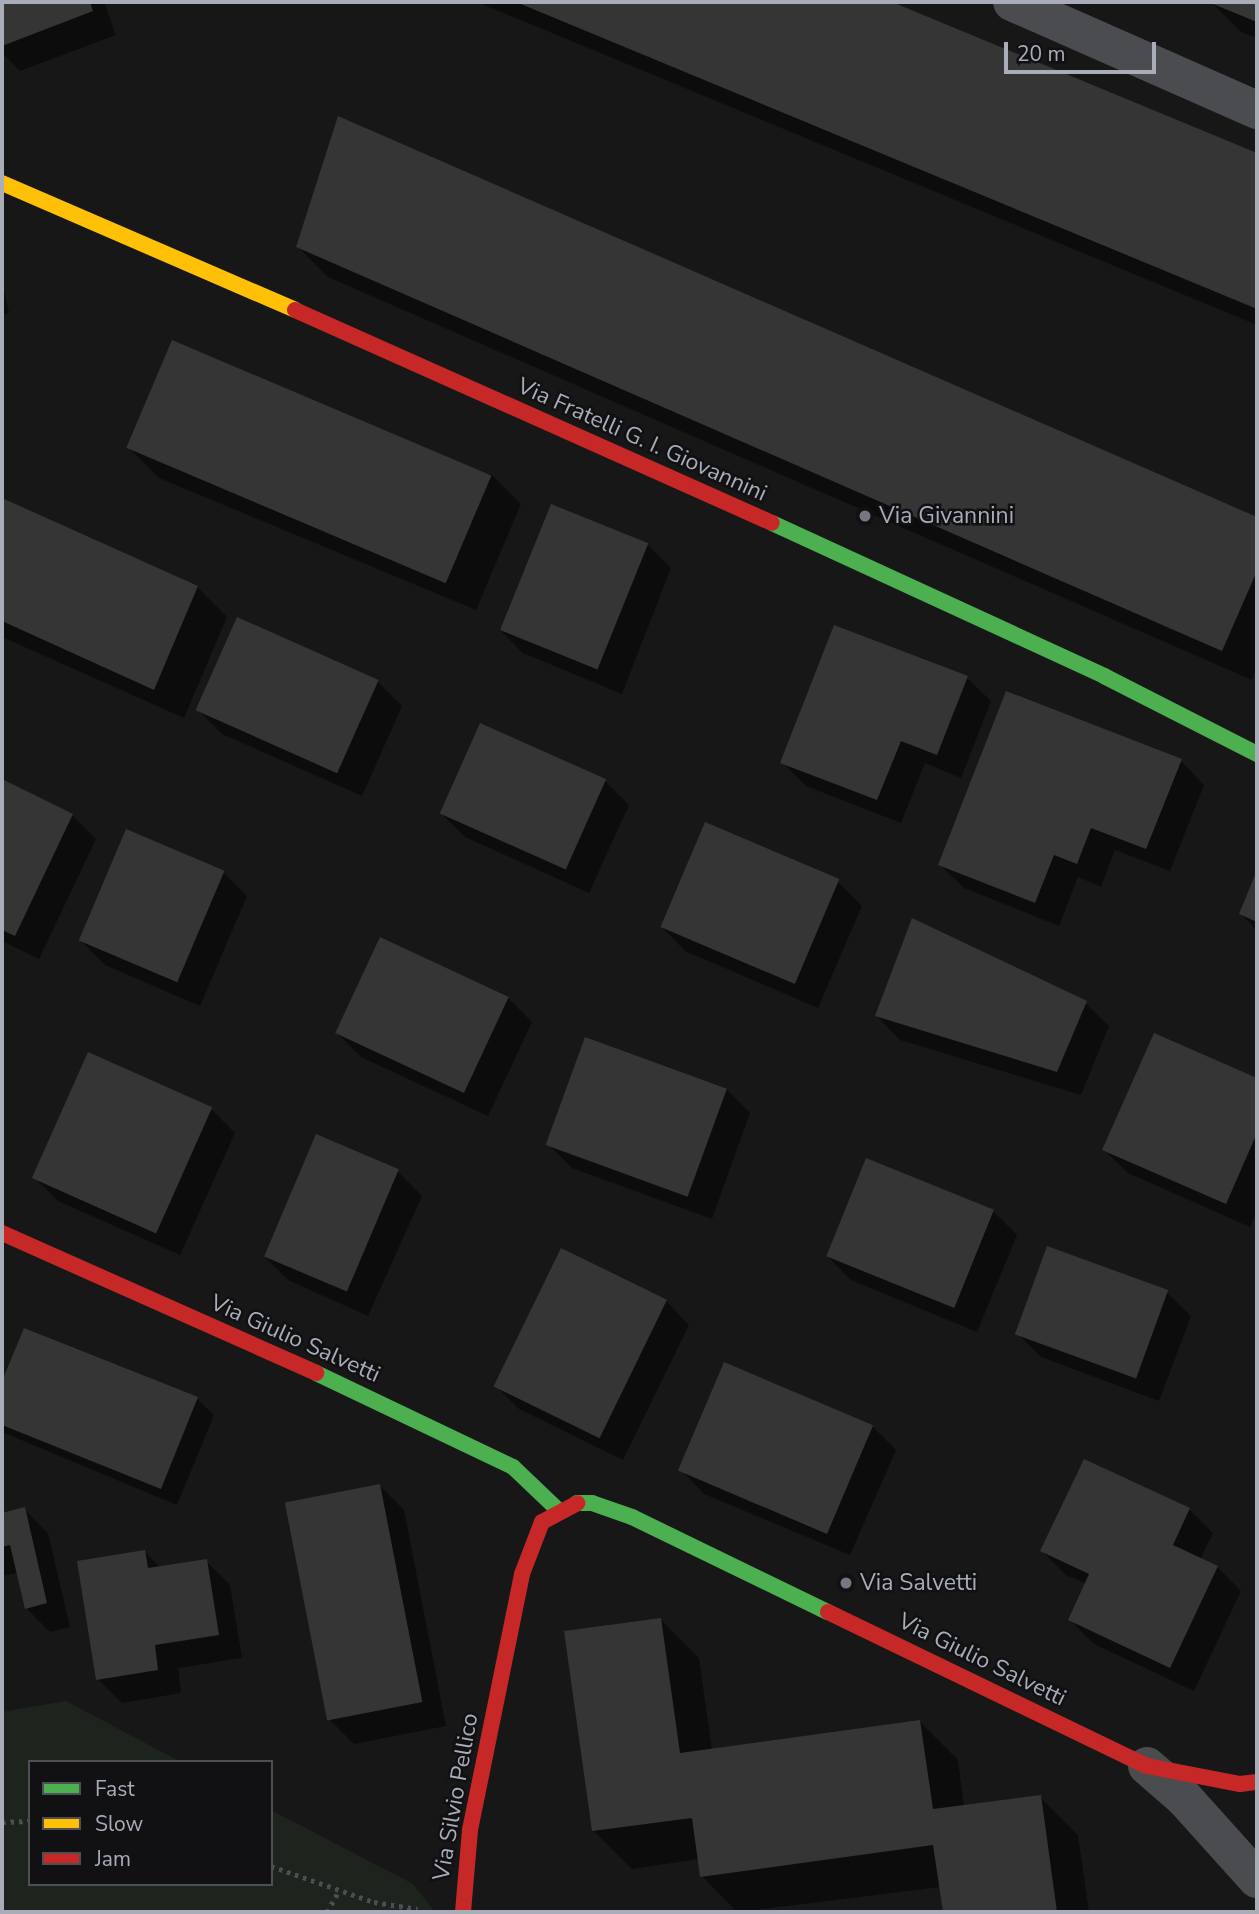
<!DOCTYPE html>
<html>
<head>
<meta charset="utf-8">
<style>
  body { margin:0 }
  #map { position:relative; width:1259px; height:1914px; overflow:hidden; background:#171717; font-family:"Nunito Sans",sans-serif }
  div>[style] { position:absolute }
  .green>* { inset:0; background:#1d241e }
  .shadow>* { inset:0; background:#0007 }
  .building>* { inset:0; background:#353536; transform-origin:0 0 }
  .path>* { height:4.5px; margin-top:-2.25px; transform-origin:0; background:repeating-linear-gradient(90deg,#4d4e52 0 3.5px,transparent 0 8.5px) }
  .street>* { height:38px; margin:-19px; padding:0 19px; transform-origin:19px; border-radius:19px; background:#4b4c50 }
  .fast>* { height:16px; margin:-8px; padding:0 8px; transform-origin:8px; border-radius:8px; background:#4caf50 }
  .slow>* { height:16px; margin:-8px; padding:0 8px; transform-origin:8px; border-radius:8px; background:#ffc107 }
  .jam>* { height:16px; margin:-8px; padding:0 8px; transform-origin:8px; border-radius:8px; background:#c62828 }
  .dots>* { width:19px; height:19px; translate:-50% -50%; box-sizing:border-box; border:4px solid #111113; border-radius:50% }
  span { translate:-50% -50%; white-space:nowrap; text-align:center; line-height:1.15; -webkit-text-stroke:5px #111113; paint-order:stroke }
  .street-label { font-size:23px; color:#a8adb8 }
  .poi-label { font-size:23px; color:#a8adb8 }
  .left { translate:0 -50%; text-align:left }
  .frame { position:absolute; inset:0; border:4px solid #a8adb8; pointer-events:none }
  .legend { position:absolute; left:28px; top:1760px; width:245px; height:126px; box-sizing:border-box; background:#111113; border:2px solid #4d4f55; margin:0; padding:9px 12px; list-style:none; font-size:21px; color:#a8adb8 }
  .legend li { display:flex; align-items:center; gap:14px; height:35px }
  .legend b { width:35px; border:2px solid #4d4f55 }
  .scale { position:absolute; left:1004px; top:42px; width:152px; height:32px; box-sizing:border-box; border:4px solid #a8adb8; border-top:0; padding-left:9px; font-size:21px; line-height:24px; white-space:nowrap; color:#a8adb8; -webkit-text-stroke:5px #111113; paint-order:stroke }
</style>
</head>
<body>
<div id="map">
  <div class="green">
    <i style="clip-path:polygon(66px 1701px,181px 1762px,30px 1762px,30px 1884px,271px 1884px,271px 1810px,413px 1884px,435px 1912px,2px 1912px,2px 1712px)"></i>
  </div>
  <div class="shadow">
    <i style="clip-path:polygon(2px 2px,104px 2px,116px 35px,20px 71px,2px 53px)"></i>
    <i style="clip-path:polygon(477px 2px,887px 2px,1257px 155px,1257px 325px)"></i>
    <i style="clip-path:polygon(1211px 2px,1257px 2px,1257px 38px,1241px 32px)"></i>
    <i style="clip-path:polygon(339px 118px,1257px 519px,1257px 668px,1252px 680px,328px 277px,298px 247px)"></i>
    <i style="clip-path:polygon(2px 280px,9px 313px,2px 315px)"></i>
    <i style="clip-path:polygon(129px 448px,491px 474px,521px 504px,476px 610px,159px 478px)"></i>
    <i style="clip-path:polygon(2px 499px,197px 587px,227px 617px,184px 718px,2px 637px)"></i>
    <i style="clip-path:polygon(647px 544px,671px 568px,622px 694px,523px 653px,499px 629px)"></i>
    <i style="clip-path:polygon(238px 620px,378px 682px,402px 706px,362px 796px,222px 734px,198px 710px)"></i>
    <i style="clip-path:polygon(967px 678px,991px 701px,961px 778px,925px 763px,901px 823px,806px 786px,782px 762px)"></i>
    <i style="clip-path:polygon(1181px 761px,1204px 785px,1170px 871px,1115px 850px,1101px 887px,1078px 877px,1059px 926px,964px 888px,940px 865px)"></i>
    <i style="clip-path:polygon(2px 781px,72px 815px,96px 839px,39px 959px,2px 941px)"></i>
    <i style="clip-path:polygon(605px 781px,629px 805px,589px 893px,465px 837px,441px 813px)"></i>
    <i style="clip-path:polygon(706px 825px,838px 882px,862px 906px,818px 1008px,685px 951px,662px 927px)"></i>
    <i style="clip-path:polygon(223px 872px,247px 896px,200px 1006px,105px 965px,81px 941px)"></i>
    <i style="clip-path:polygon(1257px 874px,1257px 931px,1241px 914px)"></i>
    <i style="clip-path:polygon(508px 998px,532px 1022px,488px 1116px,361px 1057px,337px 1033px)"></i>
    <i style="clip-path:polygon(1085px 1003px,1109px 1026px,1081px 1095px,900px 1040px,877px 1016px)"></i>
    <i style="clip-path:polygon(1155px 1035px,1257px 1080px,1257px 1211px,1250px 1227px,1128px 1173px,1104px 1150px)"></i>
    <i style="clip-path:polygon(726px 1089px,750px 1113px,712px 1219px,572px 1168px,548px 1144px)"></i>
    <i style="clip-path:polygon(211px 1109px,235px 1133px,180px 1255px,58px 1201px,35px 1178px)"></i>
    <i style="clip-path:polygon(317px 1136px,398px 1172px,422px 1196px,368px 1316px,288px 1280px,264px 1256px)"></i>
    <i style="clip-path:polygon(993px 1211px,1017px 1235px,977px 1332px,851px 1280px,827px 1256px)"></i>
    <i style="clip-path:polygon(1167px 1293px,1191px 1316px,1159px 1401px,1041px 1357px,1017px 1333px)"></i>
    <i style="clip-path:polygon(666px 1301px,689px 1325px,623px 1460px,519px 1409px,495px 1385px)"></i>
    <i style="clip-path:polygon(25px 1330px,197px 1399px,214px 1415px,177px 1505px,2px 1432px,2px 1385px)"></i>
    <i style="clip-path:polygon(872px 1426px,896px 1450px,850px 1555px,704px 1494px,681px 1470px)"></i>
    <i style="clip-path:polygon(380px 1486px,404px 1510px,446px 1726px,354px 1744px,330px 1720px)"></i>
    <i style="clip-path:polygon(24px 1509px,48px 1533px,70px 1627px,50px 1632px,26px 1608px,18px 1573px,2px 1576px,2px 1514px)"></i>
    <i style="clip-path:polygon(1189px 1509px,1213px 1533px,1200px 1560px,1217px 1567px,1241px 1591px,1194px 1691px,1094px 1644px,1070px 1620px,1087px 1584px,1066px 1575px,1042px 1551px)"></i>
    <i style="clip-path:polygon(145px 1552px,161px 1568px,206px 1561px,230px 1585px,242px 1658px,178px 1668px,181px 1693px,122px 1703px,98px 1679px)"></i>
    <i style="clip-path:polygon(661px 1620px,699px 1658px,712px 1750px,920px 1722px,958px 1760px,964px 1807px,1040px 1797px,1078px 1835px,1089px 1912px,944px 1912px,941px 1887px,737px 1912px,702px 1876px,699px 1859px,632px 1869px,593px 1830px)"></i>
  </div>
  <div class="building">
    <i style="clip-path:polygon(2px 2px,90px 2px,93px 11px,2px 46px)"></i>
    <i style="clip-path:polygon(516px 2px,892px 2px,1257px 153px,1257px 309px)"></i>
    <i style="clip-path:polygon(1208px 2px,1257px 2px,1257px 22px)"></i>
    <i style="clip-path:polygon(338px 116px,1257px 517px,1257px 571px,1222px 651px,296px 247px)"></i>
    <i style="left:172px;top:340px;width:347px;height:117px;rotate:23deg"></i>
    <i style="clip-path:polygon(2px 498px,198px 586px,154px 690px,2px 621px)"></i>
    <i style="left:551px;top:504px;width:105px;height:136px;rotate:22deg"></i>
    <i style="left:237px;top:617px;width:155px;height:102px;rotate:24deg"></i>
    <i style="clip-path:polygon(834px 625px,968px 676px,937px 755px,901px 741px,877px 800px,780px 763px)"></i>
    <i style="clip-path:polygon(1006px 691px,1182px 759px,1146px 849px,1091px 828px,1077px 864px,1054px 855px,1035px 903px,938px 865px)"></i>
    <i style="left:480px;top:723px;width:138px;height:99px;rotate:24deg"></i>
    <i style="clip-path:polygon(2px 779px,73px 814px,15px 936px,2px 930px)"></i>
    <i style="left:705px;top:822px;width:146px;height:114px;rotate:23deg"></i>
    <i style="left:126px;top:829px;width:107px;height:121px;rotate:23deg"></i>
    <i style="clip-path:polygon(1257px 870px,1257px 922px,1239px 914px)"></i>
    <i style="clip-path:polygon(912px 918px,1087px 1001px,1057px 1072px,875px 1016px)"></i>
    <i style="left:380px;top:937px;width:142px;height:106px;rotate:25deg"></i>
    <i style="clip-path:polygon(1154px 1033px,1257px 1078px,1257px 1133px,1226px 1204px,1102px 1150px)"></i>
    <i style="left:585px;top:1037px;width:151px;height:115px;rotate:20deg"></i>
    <i style="left:88px;top:1052px;width:136px;height:138px;rotate:24deg"></i>
    <i style="left:316px;top:1134px;width:90px;height:133px;rotate:23deg"></i>
    <i style="left:866px;top:1158px;width:138px;height:106px;rotate:22deg"></i>
    <i style="left:1047px;top:1246px;width:129px;height:94px;rotate:20deg"></i>
    <i style="left:561px;top:1248px;width:118px;height:154px;rotate:26deg"></i>
    <i style="clip-path:polygon(24px 1328px,198px 1397px,161px 1489px,2px 1425px,2px 1381px)"></i>
    <i style="left:724px;top:1362px;width:162px;height:118px;rotate:23deg"></i>
    <i style="clip-path:polygon(1084px 1459px,1190px 1508px,1173px 1545px,1218px 1566px,1170px 1668px,1068px 1620px,1089px 1574px,1040px 1551px)"></i>
    <i style="left:380px;top:1484px;width:222px;height:97px;rotate:79deg"></i>
    <i style="clip-path:polygon(25px 1507px,47px 1603px,25px 1609px,10px 1545px,2px 1547px,2px 1513px)"></i>
    <i style="clip-path:polygon(145px 1550px,148px 1568px,207px 1559px,219px 1635px,155px 1645px,158px 1670px,96px 1680px,77px 1561px)"></i>
    <i style="clip-path:polygon(661px 1618px,680px 1753px,920px 1720px,933px 1809px,1041px 1795px,1057px 1912px,943px 1912px,933px 1845px,700px 1877px,692px 1818px,592px 1831px,564px 1631px)"></i>
  </div>
  <div class="path">
    <i style="left:2px;top:1822px;width:28px;rotate:-2deg"></i>
    <i style="left:271px;top:1866px;width:109px;rotate:19.3deg"></i>
    <i style="left:374px;top:1902px;width:44px;rotate:9.2deg"></i>
    <i style="left:327px;top:1912px;width:25px;rotate:-61deg"></i>
  </div>
  <div class="street">
    <i style="left:1012px;top:2px;width:268px;rotate:23.8deg"></i>
    <i style="left:1147px;top:1766px;width:49px;rotate:40.9deg"></i>
    <i style="left:1184px;top:1798px;width:109px;rotate:48deg"></i>
  </div>
  <div class="fast">
    <i style="left:772px;top:523px;width:366px;rotate:24.7deg"></i>
    <i style="left:1104px;top:676px;width:172px;rotate:27deg"></i>
    <i style="left:316px;top:1373px;width:218px;rotate:25.5deg"></i>
    <i style="left:513px;top:1467px;width:59px;rotate:43.6deg"></i>
    <i style="left:577px;top:1503px;width:15px"></i>
    <i style="left:592px;top:1503px;width:42px;rotate:19.3deg"></i>
    <i style="left:632px;top:1517px;width:218px;rotate:25.9deg"></i>
  </div>
  <div class="slow">
    <i style="left:2px;top:183px;width:319px;rotate:23.4deg"></i>
  </div>
  <div class="jam">
    <i style="left:295px;top:310px;width:522px;rotate:24.06deg"></i>
    <i style="left:2px;top:1233px;width:344px;rotate:24deg"></i>
    <i style="left:828px;top:1612px;width:354px;rotate:25.8deg"></i>
    <i style="left:1147px;top:1766px;width:95px;rotate:11deg"></i>
    <i style="left:1240px;top:1784px;width:17px;rotate:-7deg"></i>
    <i style="left:463px;top:1912px;width:82px;rotate:-85.1deg"></i>
    <i style="left:470px;top:1830px;width:261px;rotate:-78.5deg"></i>
    <i style="left:522px;top:1574px;width:56px;rotate:-69deg"></i>
    <i style="left:542px;top:1522px;width:40px;rotate:-28deg"></i>
  </div>
  <div class="dots">
    <i style="left:865px;top:516px;background:#757880"></i>
    <i style="left:846px;top:1583px;background:#757880"></i>
  </div>
  <div class="street-label">
    <span style="left:642px;top:440px;rotate:24deg">Via Fratelli G. I. Giovannini</span>
    <span style="left:295px;top:1339px;rotate:24deg">Via Giulio Salvetti</span>
    <span style="left:982px;top:1660px;rotate:26deg">Via Giulio Salvetti</span>
    <span style="left:456px;top:1797px;rotate:-80deg">Via Silvio Pellico</span>
  </div>
  <div class="poi-label">
    <span class="left" style="left:879px;top:516px">Via Givannini</span>
    <span class="left" style="left:860px;top:1583px">Via Salvetti</span>
  </div>
  <div class="frame"></div>
  <ul class="legend">
  <li><b style="height:9px;background:#4caf50"></b>Fast</li>
  <li><b style="height:9px;background:#ffc107"></b>Slow</li>
  <li><b style="height:9px;background:#c62828"></b>Jam</li>
  </ul>
  <div class="scale">20 m</div>
</div>
</body>
</html>
